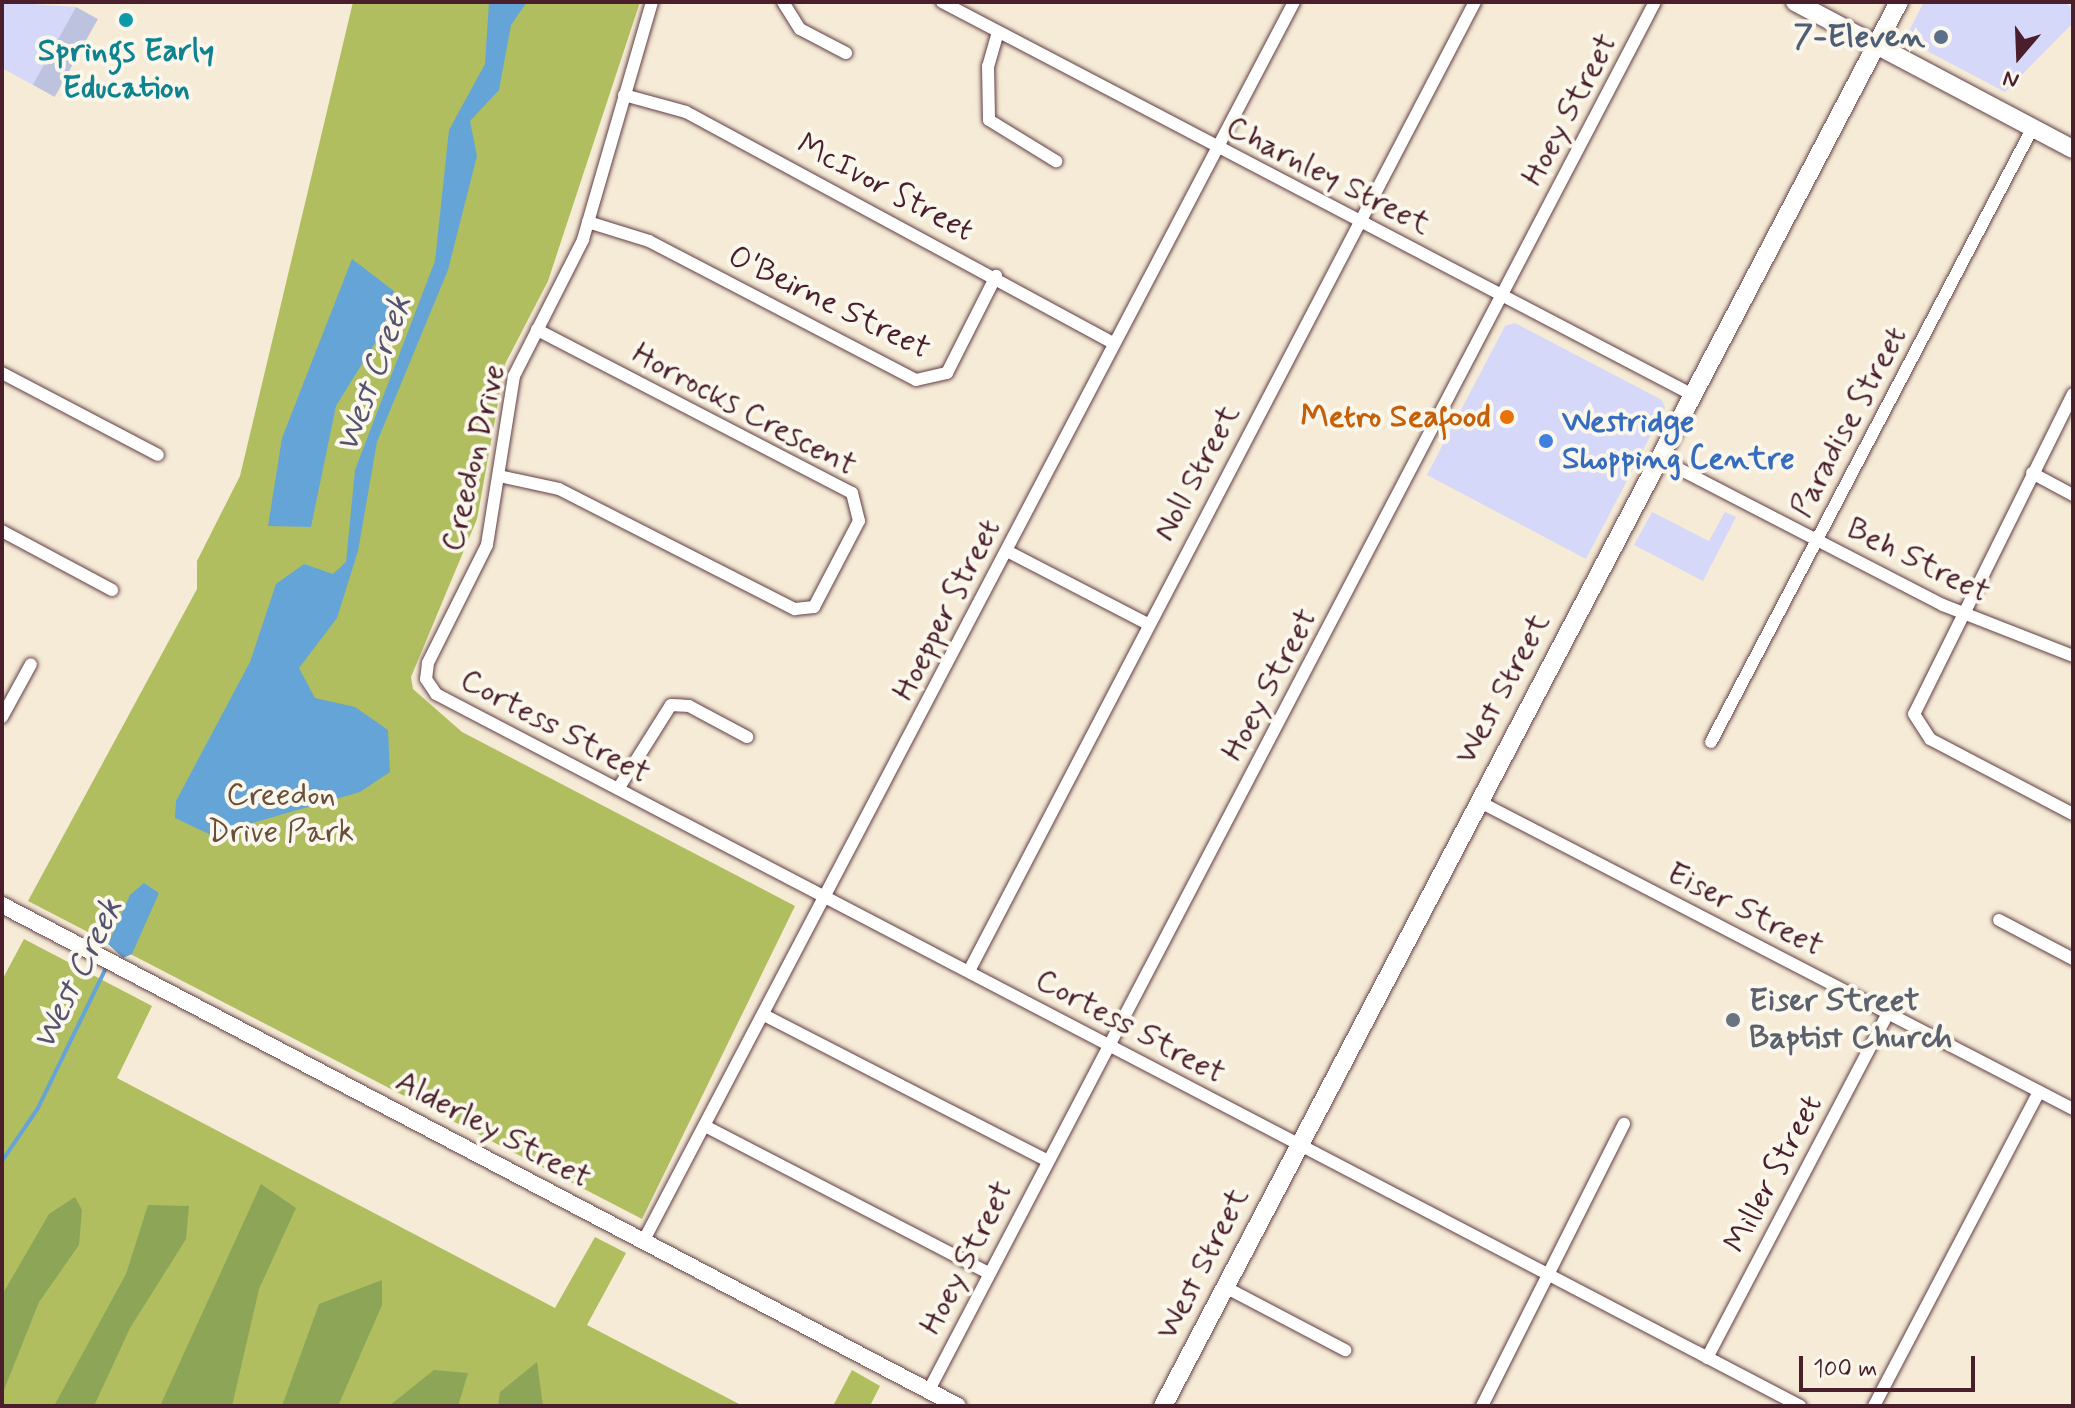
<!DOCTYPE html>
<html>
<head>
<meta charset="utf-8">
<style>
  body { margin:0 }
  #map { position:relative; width:2075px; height:1408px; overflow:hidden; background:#f5ebd6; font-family:Mynerve,sans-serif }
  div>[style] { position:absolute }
  .built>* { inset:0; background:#d5d8f9 }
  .industrial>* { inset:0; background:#bdc3de; transform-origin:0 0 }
  .green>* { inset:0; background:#b0be60 }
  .forest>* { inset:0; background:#8ca556 }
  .water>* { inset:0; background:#65a4d7 }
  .stream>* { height:4px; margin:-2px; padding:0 2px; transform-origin:2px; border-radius:2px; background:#65a4d7 }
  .roads { filter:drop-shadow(0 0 2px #643e45) drop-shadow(0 0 2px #643e45) }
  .minor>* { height:12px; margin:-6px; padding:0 6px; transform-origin:6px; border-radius:6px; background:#fff }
  .tertiary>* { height:16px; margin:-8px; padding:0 8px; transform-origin:8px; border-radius:8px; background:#fff }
  .secondary>* { height:18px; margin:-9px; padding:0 9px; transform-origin:9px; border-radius:9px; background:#fff }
  .dots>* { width:22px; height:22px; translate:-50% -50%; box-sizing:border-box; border:4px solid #fbf7ec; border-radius:50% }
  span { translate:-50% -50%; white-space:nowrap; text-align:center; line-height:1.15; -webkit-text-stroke:8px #fbf7ec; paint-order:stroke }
  .service-label { font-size:32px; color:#4e5e75; font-weight:700 }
  .right { translate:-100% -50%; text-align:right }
  .culture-label { font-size:32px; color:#0d838f; font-weight:700 }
  .street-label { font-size:32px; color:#4a1f2b }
  .food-label { font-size:32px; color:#c56008; font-weight:700 }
  .shop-label { font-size:32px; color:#366cbe; font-weight:700 }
  .left { translate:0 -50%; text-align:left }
  .park-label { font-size:32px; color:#694f3b }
  .worship-label { font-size:32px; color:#5b616d; font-weight:700 }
  .water-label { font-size:34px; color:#555470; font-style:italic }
  .frame { position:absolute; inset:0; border:4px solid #4a1f2b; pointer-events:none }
  .north { position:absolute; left:1979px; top:16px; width:80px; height:80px; -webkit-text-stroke:6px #fbf7ec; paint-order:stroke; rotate:199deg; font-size:22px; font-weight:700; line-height:32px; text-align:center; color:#4a1f2b }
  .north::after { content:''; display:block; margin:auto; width:28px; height:36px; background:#4a1f2b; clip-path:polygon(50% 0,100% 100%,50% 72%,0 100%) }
  .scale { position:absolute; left:1799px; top:1356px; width:176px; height:36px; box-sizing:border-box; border:4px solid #4a1f2b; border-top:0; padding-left:10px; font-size:24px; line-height:28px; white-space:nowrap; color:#4a1f2b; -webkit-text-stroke:6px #fbf7ec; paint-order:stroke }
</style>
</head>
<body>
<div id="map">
  <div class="built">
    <i style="clip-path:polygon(2px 2px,76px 7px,33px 85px,2px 68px)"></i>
    <i style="clip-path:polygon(1924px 2px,2063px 2px,2073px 8px,2073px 23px,2005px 92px,1912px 43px,1909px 31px)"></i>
    <i style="clip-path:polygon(1515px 323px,1662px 400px,1665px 408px,1586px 559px,1427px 475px,1505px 326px)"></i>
    <i style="clip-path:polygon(1652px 512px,1709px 541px,1725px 512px,1736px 517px,1703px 581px,1634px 545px)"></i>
  </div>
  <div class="industrial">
    <i style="left:76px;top:7px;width:25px;height:89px;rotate:29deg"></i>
  </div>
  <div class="green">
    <i style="clip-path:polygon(353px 2px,640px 2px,548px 281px,505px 364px,477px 519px,411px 677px,413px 689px,462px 732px,795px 906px,642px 1219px,28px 901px,197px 589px,197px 561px,240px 476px)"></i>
    <i style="clip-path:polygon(24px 939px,152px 1006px,117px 1078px,555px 1308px,595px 1237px,626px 1253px,587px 1325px,743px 1406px,2px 1406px,2px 980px)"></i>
    <i style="clip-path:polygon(852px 1370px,880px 1386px,870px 1406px,833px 1406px)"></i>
  </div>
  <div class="forest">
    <i style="clip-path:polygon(261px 1184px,296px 1208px,259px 1289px,232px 1406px,160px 1406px)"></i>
    <i style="clip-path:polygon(75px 1197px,82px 1210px,79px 1245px,39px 1302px,2px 1395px,2px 1295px,49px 1214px)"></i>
    <i style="clip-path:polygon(148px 1205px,189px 1206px,186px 1239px,130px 1328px,94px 1406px,54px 1406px,126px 1274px)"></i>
    <i style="clip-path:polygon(382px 1280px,382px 1305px,338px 1406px,282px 1406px,319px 1304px)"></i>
    <i style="clip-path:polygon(537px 1362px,543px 1406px,498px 1406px,500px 1392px)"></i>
    <i style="clip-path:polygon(434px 1370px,468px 1373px,458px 1406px,389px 1406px)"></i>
  </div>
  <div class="water">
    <i style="clip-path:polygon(489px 2px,527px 2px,511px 25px,499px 90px,470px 121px,477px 156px,448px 270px,377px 442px,358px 551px,337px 618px,299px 668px,315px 698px,355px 707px,388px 730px,390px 772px,360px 792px,211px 835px,175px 818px,176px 801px,250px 662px,276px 584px,304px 564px,333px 574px,346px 562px,355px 470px,435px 261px,449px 130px,485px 64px)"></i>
    <i style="clip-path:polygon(352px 259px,394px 291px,383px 330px,336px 406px,311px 527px,268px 526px,282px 438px)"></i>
    <i style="clip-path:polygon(144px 883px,159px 893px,132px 954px,123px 958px,108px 944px,130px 895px)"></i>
  </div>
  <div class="stream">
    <i style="left:2px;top:1161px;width:64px;rotate:-55.8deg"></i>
    <i style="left:38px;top:1108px;width:158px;rotate:-64.1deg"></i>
  </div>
  <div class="roads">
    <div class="minor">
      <i style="left:652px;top:2px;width:248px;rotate:106.2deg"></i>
      <i style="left:583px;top:240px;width:153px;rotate:116.9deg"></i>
      <i style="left:514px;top:376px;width:171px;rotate:99.1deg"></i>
      <i style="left:487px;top:545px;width:132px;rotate:116.6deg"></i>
      <i style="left:428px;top:663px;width:16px;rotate:97deg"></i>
      <i style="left:426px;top:679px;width:18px;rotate:56deg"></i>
      <i style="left:436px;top:694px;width:1539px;rotate:27.56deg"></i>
      <i style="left:783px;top:2px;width:32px;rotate:58deg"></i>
      <i style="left:800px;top:29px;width:52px;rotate:27.6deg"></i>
      <i style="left:942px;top:2px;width:845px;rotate:27.63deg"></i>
      <i style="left:998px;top:32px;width:35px;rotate:106deg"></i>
      <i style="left:988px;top:66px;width:54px;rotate:88.9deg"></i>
      <i style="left:989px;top:120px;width:79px;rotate:31.5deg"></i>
      <i style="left:624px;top:95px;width:64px;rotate:15.3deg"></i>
      <i style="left:686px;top:112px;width:486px;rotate:28.4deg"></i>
      <i style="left:588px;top:222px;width:64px;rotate:17.3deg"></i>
      <i style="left:649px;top:241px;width:301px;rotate:27.5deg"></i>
      <i style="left:916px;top:380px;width:32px;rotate:-13deg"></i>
      <i style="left:947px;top:373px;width:109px;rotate:-63.2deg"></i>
      <i style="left:2px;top:373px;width:176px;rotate:27.7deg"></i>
      <i style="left:2073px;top:394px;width:357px;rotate:116.4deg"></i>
      <i style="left:1914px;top:714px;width:30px;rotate:57deg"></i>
      <i style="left:1930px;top:739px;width:161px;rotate:27.7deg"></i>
      <i style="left:1658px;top:458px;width:321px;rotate:27.3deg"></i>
      <i style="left:1943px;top:605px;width:140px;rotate:21.4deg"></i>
      <i style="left:2032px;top:473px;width:47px;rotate:28.2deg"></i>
      <i style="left:499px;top:476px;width:61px;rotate:12.2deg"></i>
      <i style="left:559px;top:489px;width:265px;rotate:27deg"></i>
      <i style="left:795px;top:609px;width:19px;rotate:-6deg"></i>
      <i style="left:814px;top:607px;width:97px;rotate:-62.4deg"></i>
      <i style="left:859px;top:521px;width:29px;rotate:-104deg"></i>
      <i style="left:852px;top:493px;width:355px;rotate:-152.6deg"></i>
      <i style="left:2px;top:531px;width:125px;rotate:28.2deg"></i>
      <i style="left:1007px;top:551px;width:157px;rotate:27.4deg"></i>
      <i style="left:2px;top:717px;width:60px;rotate:-61.3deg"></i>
      <i style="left:1711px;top:742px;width:694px;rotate:-62.36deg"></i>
      <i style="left:618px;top:789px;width:99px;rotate:-57.8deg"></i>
      <i style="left:671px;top:705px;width:18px;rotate:3deg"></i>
      <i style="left:689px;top:706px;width:66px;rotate:28.1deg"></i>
      <i style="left:1478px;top:801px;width:670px;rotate:27.37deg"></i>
      <i style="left:1999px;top:920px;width:84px;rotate:27.8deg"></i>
      <i style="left:969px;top:971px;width:1093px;rotate:-62.43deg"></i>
      <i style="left:764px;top:1015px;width:317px;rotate:27.2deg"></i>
      <i style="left:705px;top:1126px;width:319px;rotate:27.4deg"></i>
      <i style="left:644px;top:1240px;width:1398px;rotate:-62.3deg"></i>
      <i style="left:1225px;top:1287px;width:136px;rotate:27.7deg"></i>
      <i style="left:1707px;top:1358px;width:390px;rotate:-62.3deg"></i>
      <i style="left:929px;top:1390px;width:1566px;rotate:-62.39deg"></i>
      <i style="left:1482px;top:1406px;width:316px;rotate:-63.3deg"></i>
      <i style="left:1874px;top:1406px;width:355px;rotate:-62.3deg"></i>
    </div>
    <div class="tertiary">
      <i style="left:2px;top:905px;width:1079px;rotate:27.66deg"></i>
    </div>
    <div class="secondary">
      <i style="left:1795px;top:2px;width:314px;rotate:27.9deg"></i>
      <i style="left:1163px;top:1406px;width:1585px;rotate:-62.34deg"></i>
    </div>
  </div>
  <div class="dots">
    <i style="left:126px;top:20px;background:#0f9aa8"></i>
    <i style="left:1941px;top:37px;background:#5c6f8a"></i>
    <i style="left:1507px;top:417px;background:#e8710a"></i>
    <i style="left:1546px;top:441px;background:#3f7fe0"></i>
    <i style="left:1733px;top:1020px;background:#6b7280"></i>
  </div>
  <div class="service-label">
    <span class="right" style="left:1925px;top:37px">7-Eleven</span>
  </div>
  <div class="culture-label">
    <span style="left:126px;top:70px">Springs Early<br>Education</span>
  </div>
  <div class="street-label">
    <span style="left:1570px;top:110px;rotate:-62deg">Hoey Street</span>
    <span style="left:1328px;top:176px;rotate:27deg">Charnley Street</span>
    <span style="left:885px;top:188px;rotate:28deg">McIvor Street</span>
    <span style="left:829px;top:303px;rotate:26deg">O'Beirne Street</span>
    <span style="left:744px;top:410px;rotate:28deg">Horrocks Crescent</span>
    <span style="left:1849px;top:422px;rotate:-62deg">Paradise Street</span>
    <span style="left:474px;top:458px;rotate:-77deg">Creedon Drive</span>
    <span style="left:1197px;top:473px;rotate:-62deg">Noll Street</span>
    <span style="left:1918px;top:561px;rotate:26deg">Beh Street</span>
    <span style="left:947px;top:610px;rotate:-63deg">Hoepper Street</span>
    <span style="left:1270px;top:685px;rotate:-62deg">Hoey Street</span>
    <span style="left:1503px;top:689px;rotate:-62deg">West Street</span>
    <span style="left:555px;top:727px;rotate:28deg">Cortess Street</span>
    <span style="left:1745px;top:910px;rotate:27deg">Eiser Street</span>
    <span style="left:1130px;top:1027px;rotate:28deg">Cortess Street</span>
    <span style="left:493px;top:1130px;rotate:28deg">Alderley Street</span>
    <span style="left:1774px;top:1174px;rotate:-62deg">Miller Street</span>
    <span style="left:967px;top:1258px;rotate:-63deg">Hoey Street</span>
    <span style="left:1203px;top:1264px;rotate:-63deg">West Street</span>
  </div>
  <div class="food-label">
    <span class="right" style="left:1491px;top:417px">Metro Seafood</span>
  </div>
  <div class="shop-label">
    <span class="left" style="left:1562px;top:441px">Westridge<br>Shopping Centre</span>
  </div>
  <div class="park-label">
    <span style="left:281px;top:814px">Creedon<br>Drive Park</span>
  </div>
  <div class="worship-label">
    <span class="left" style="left:1749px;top:1020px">Eiser Street<br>Baptist Church</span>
  </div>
  <div class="water-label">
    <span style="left:374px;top:374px;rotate:-70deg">West Creek</span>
    <span style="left:78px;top:974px;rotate:-64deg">West Creek</span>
  </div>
  <div class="frame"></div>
  <div class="north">N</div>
  <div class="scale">100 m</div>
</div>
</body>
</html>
